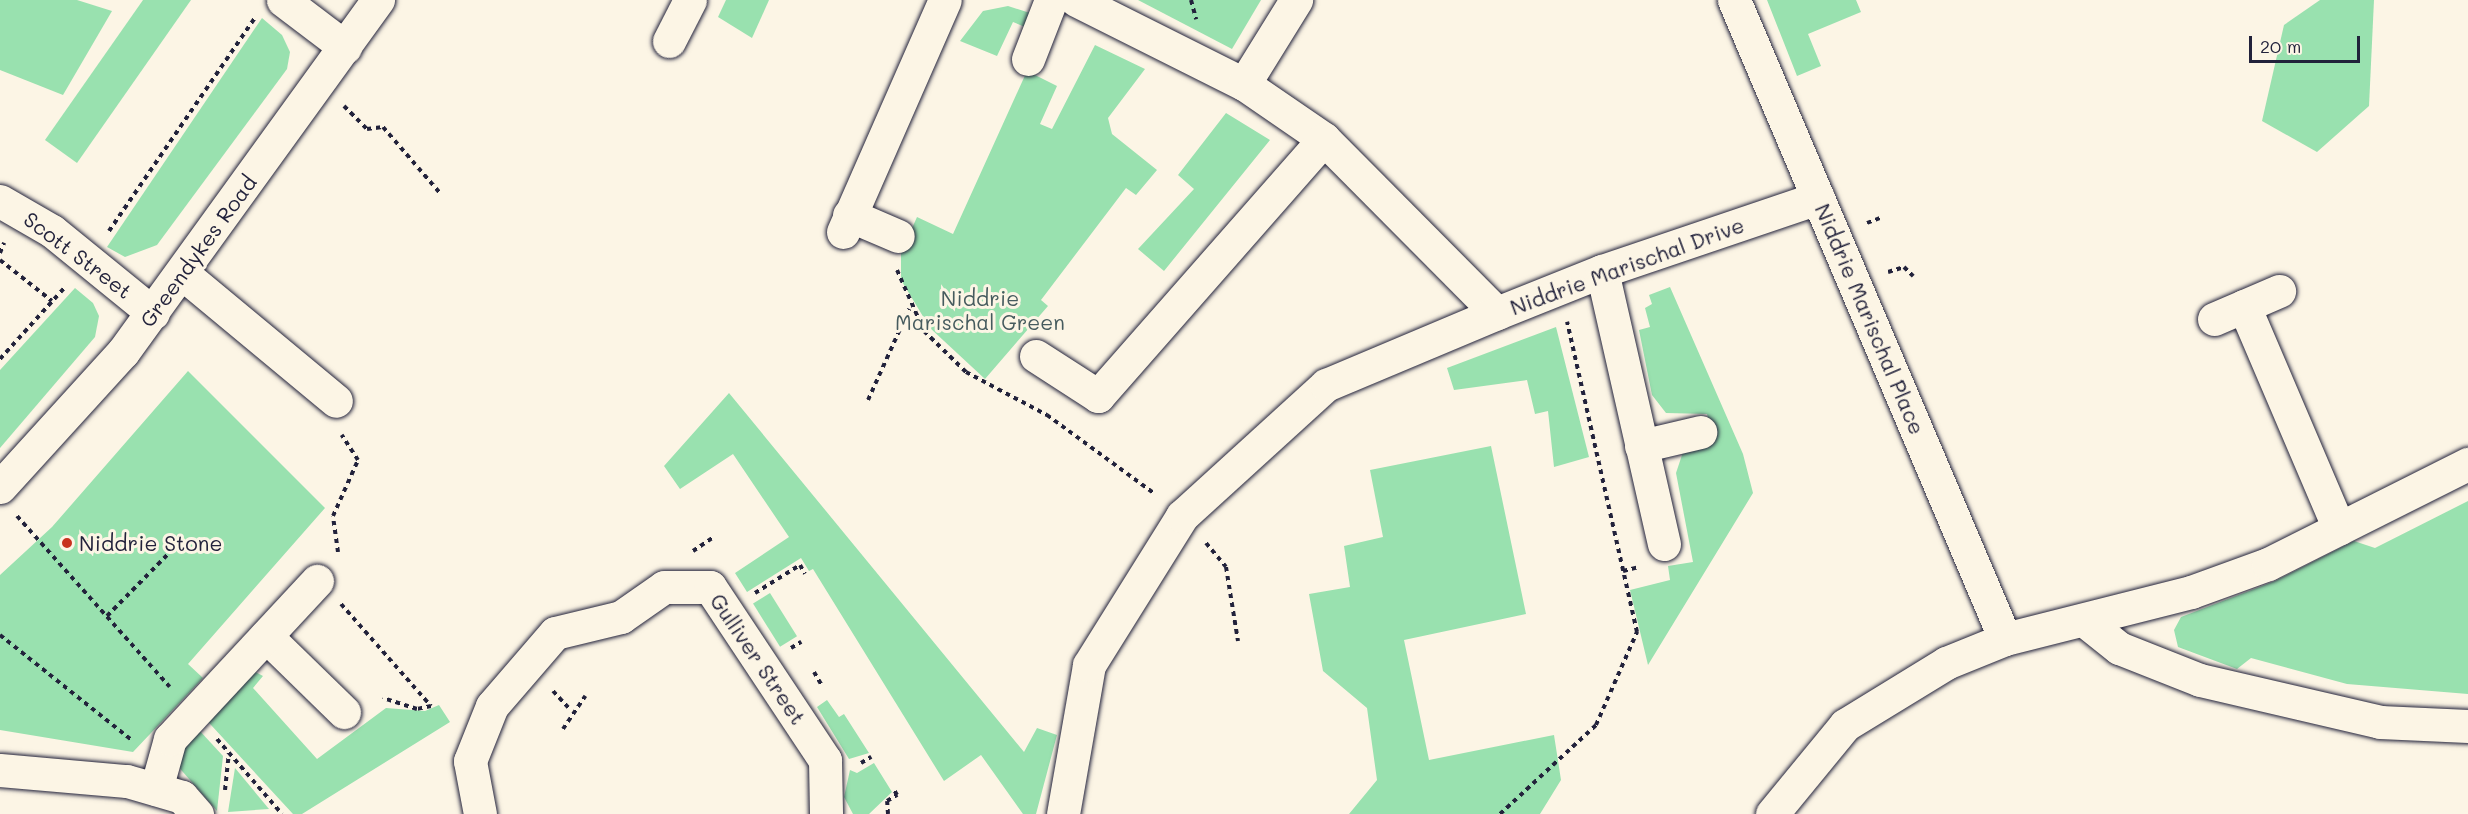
<!DOCTYPE html>
<html>
<head>
<meta charset="utf-8">
<style>
  body { margin:0 }
  #map { position:relative; width:2468px; height:814px; overflow:hidden; background:#fcf5e5; font-family:Mali,sans-serif }
  div>[style] { position:absolute }
  .green>* { inset:0; background:#99e1af; transform-origin:0 0 }
  .path>* { height:4px; margin-top:-2px; transform-origin:0; background:repeating-linear-gradient(90deg,#22223b 0 4.5px,transparent 0 9px) }
  .roads { filter:drop-shadow(0 0 2px #22223b) drop-shadow(0 0 2px #22223b) }
  .minor>* { height:33px; margin:-16.5px; padding:0 16.5px; transform-origin:16.5px; border-radius:16.5px; background:#fcf5e5 }
  .dots>* { width:16px; height:16px; translate:-50% -50%; box-sizing:border-box; border:3px solid #fcf5e5; border-radius:50% }
  span { translate:-50% -50%; white-space:nowrap; text-align:center; line-height:1.15; -webkit-text-stroke:6px #fcf5e5; paint-order:stroke }
  .street-label { font-size:21px; color:#22223b }
  .park-label { font-size:21px; color:#465b5e }
  .poi-label { font-size:21px; color:#22223b }
  .left { translate:0 -50%; text-align:left }
  .scale { position:absolute; left:2249px; top:36px; width:111px; height:27px; box-sizing:border-box; border:3px solid #22223b; border-top:0; padding-left:8px; font-size:18px; line-height:21px; white-space:nowrap; color:#22223b; -webkit-text-stroke:4px #fcf5e5; paint-order:stroke }
</style>
</head>
<body>
<div id="map">
  <div class="green">
    <i style="clip-path:polygon(0 0,77px 0,112px 11px,63px 95px,0 70px)"></i>
    <i style="clip-path:polygon(143px 0,191px 0,77px 163px,45px 140px)"></i>
    <i style="clip-path:polygon(726px 0,769px 0,752px 38px,718px 17px)"></i>
    <i style="clip-path:polygon(1138px 0,1261px 0,1232px 49px)"></i>
    <i style="clip-path:polygon(1767px 0,1856px 0,1861px 12px,1808px 34px,1821px 66px,1797px 76px)"></i>
    <i style="clip-path:polygon(2320px 0,2374px 0,2369px 106px,2317px 152px,2262px 121px,2284px 25px)"></i>
    <i style="clip-path:polygon(1008px 6px,1033px 14px,1032px 30px,1013px 22px,997px 56px,960px 41px,983px 11px)"></i>
    <i style="clip-path:polygon(262px 18px,282px 35px,290px 52px,287px 69px,157px 245px,125px 257px,107px 247px)"></i>
    <i style="clip-path:polygon(1095px 45px,1145px 69px,1108px 118px,1112px 134px,1157px 170px,1136px 195px,1126px 188px,1041px 300px,1048px 306px,985px 379px,930px 328px,901px 280px,901px 253px,917px 217px,953px 234px,1027px 71px,1057px 86px,1040px 124px,1052px 129px)"></i>
    <i style="clip-path:polygon(1226px 113px,1270px 140px,1164px 271px,1138px 249px,1194px 189px,1178px 175px)"></i>
    <i style="clip-path:polygon(1670px 287px,1743px 454px,1753px 493px,1648px 665px,1630px 590px,1670px 580px,1668px 566px,1693px 562px,1676px 473px,1683px 452px,1714px 443px,1707px 414px,1666px 413px,1652px 395px,1639px 330px,1650px 327px,1645px 308px,1652px 304px,1649px 295px)"></i>
    <i style="clip-path:polygon(75px 288px,93px 303px,99px 316px,95px 337px,0 448px,0 370px)"></i>
    <i style="clip-path:polygon(1556px 327px,1589px 457px,1554px 467px,1548px 411px,1535px 414px,1527px 380px,1454px 390px,1447px 368px)"></i>
    <i style="clip-path:polygon(188px 371px,325px 508px,188px 664px,203px 678px,133px 752px,0 730px,0 575px,52px 527px)"></i>
    <i style="clip-path:polygon(729px 393px,1024px 752px,1037px 728px,1057px 735px,1036px 814px,1023px 814px,981px 755px,944px 781px,813px 569px,809px 571px,801px 558px,747px 592px,735px 573px,789px 537px,733px 454px,680px 489px,664px 466px)"></i>
    <i style="clip-path:polygon(1491px 446px,1526px 614px,1404px 640px,1429px 760px,1554px 735px,1561px 780px,1540px 814px,1349px 814px,1377px 780px,1367px 708px,1323px 671px,1309px 594px,1350px 587px,1344px 546px,1383px 537px,1370px 470px)"></i>
    <i style="clip-path:polygon(2468px 501px,2468px 694px,2347px 684px,2251px 658px,2237px 669px,2178px 647px,2174px 630px,2181px 617px,2275px 581px,2354px 541px,2375px 548px)"></i>
    <i style="left:770px;top:593px;width:51px;height:20px;rotate:58deg"></i>
    <i style="clip-path:polygon(246px 667px,263px 676px,253px 688px,317px 759px,386px 708px,425px 711px,439px 705px,450px 722px,302px 814px,293px 814px,200px 713px)"></i>
    <i style="clip-path:polygon(827px 700px,839px 717px,844px 714px,869px 753px,849px 759px,817px 707px)"></i>
    <i style="clip-path:polygon(199px 730px,223px 756px,217px 811px,169px 756px)"></i>
    <i style="clip-path:polygon(874px 763px,892px 792px,869px 814px,853px 814px,844px 797px,850px 770px,857px 773px)"></i>
    <i style="clip-path:polygon(235px 768px,269px 809px,228px 812px)"></i>
  </div>
  <div class="path">
    <i style="left:1191px;top:0;width:20px;rotate:75deg"></i>
    <i style="left:344px;top:106px;width:33px;rotate:45deg"></i>
    <i style="left:367px;top:129px;width:16px;rotate:-7deg"></i>
    <i style="left:383px;top:127px;width:87px;rotate:49.2deg"></i>
    <i style="left:1867px;top:223px;width:17px;rotate:-21deg"></i>
    <i style="left:109px;top:231px;width:257px;rotate:-55.6deg"></i>
    <i style="left:0;top:253px;width:11px;rotate:-68deg"></i>
    <i style="left:0;top:260px;width:66px;rotate:38.3deg"></i>
    <i style="left:897px;top:270px;width:67px;rotate:66.1deg"></i>
    <i style="left:924px;top:331px;width:59px;rotate:44.3deg"></i>
    <i style="left:966px;top:372px;width:92px;rotate:28deg"></i>
    <i style="left:1047px;top:415px;width:134px;rotate:36.2deg"></i>
    <i style="left:1888px;top:272px;width:17px;rotate:-17deg"></i>
    <i style="left:1904px;top:267px;width:13px;rotate:45deg"></i>
    <i style="left:0;top:359px;width:98px;rotate:-47.9deg"></i>
    <i style="left:868px;top:400px;width:100px;rotate:-65.7deg"></i>
    <i style="left:17px;top:516px;width:229px;rotate:48.2deg"></i>
    <i style="left:1206px;top:543px;width:31px;rotate:50deg"></i>
    <i style="left:1226px;top:567px;width:75px;rotate:80.8deg"></i>
    <i style="left:693px;top:551px;width:23px;rotate:-34deg"></i>
    <i style="left:338px;top:552px;width:36px;rotate:-98deg"></i>
    <i style="left:333px;top:516px;width:61px;rotate:-65.9deg"></i>
    <i style="left:358px;top:460px;width:30px;rotate:-123deg"></i>
    <i style="left:1623px;top:571px;width:16px;rotate:-14deg"></i>
    <i style="left:755px;top:593px;width:53px;rotate:-31.9deg"></i>
    <i style="left:800px;top:565px;width:10px;rotate:61deg"></i>
    <i style="left:341px;top:604px;width:136px;rotate:48.6deg"></i>
    <i style="left:431px;top:706px;width:14px;rotate:168deg"></i>
    <i style="left:417px;top:709px;width:36px;rotate:-162deg"></i>
    <i style="left:107px;top:616px;width:103px;rotate:-45.4deg"></i>
    <i style="left:0;top:635px;width:170px;rotate:38.6deg"></i>
    <i style="left:791px;top:648px;width:12px;rotate:-31deg"></i>
    <i style="left:814px;top:672px;width:14px;rotate:60deg"></i>
    <i style="left:553px;top:691px;width:26px;rotate:47deg"></i>
    <i style="left:563px;top:729px;width:40px;rotate:-56deg"></i>
    <i style="left:217px;top:739px;width:99px;rotate:49.1deg"></i>
    <i style="left:861px;top:763px;width:12px;rotate:-31deg"></i>
    <i style="left:225px;top:790px;width:37px;rotate:-84deg"></i>
    <i style="left:888px;top:814px;width:13px;rotate:-94deg"></i>
    <i style="left:887px;top:801px;width:12px;rotate:-31deg"></i>
    <i style="left:897px;top:795px;width:8px;rotate:-120deg"></i>
    <i style="left:1500px;top:814px;width:131px;rotate:-42.8deg"></i>
    <i style="left:1596px;top:725px;width:102px;rotate:-66.2deg"></i>
    <i style="left:1637px;top:632px;width:318px;rotate:-102.7deg"></i>
  </div>
  <div class="roads">
    <div class="minor">
      <i style="left:283px;top:0;width:78px;rotate:37.2deg"></i>
      <i style="left:1076px;top:0;width:188px;rotate:26.6deg"></i>
      <i style="left:1244px;top:84px;width:97px;rotate:34.5deg"></i>
      <i style="left:1324px;top:139px;width:245px;rotate:45.2deg"></i>
      <i style="left:1497px;top:313px;width:113px;rotate:-21.8deg"></i>
      <i style="left:1602px;top:271px;width:228px;rotate:-18.7deg"></i>
      <i style="left:1734px;top:0;width:694px;rotate:67.02deg"></i>
      <i style="left:669px;top:41px;width:46px;rotate:-62.9deg"></i>
      <i style="left:1028px;top:59px;width:63px;rotate:-68.7deg"></i>
      <i style="left:1244px;top:84px;width:99px;rotate:-58.2deg"></i>
      <i style="left:0;top:201px;width:60px;rotate:30deg"></i>
      <i style="left:52px;top:231px;width:130px;rotate:39.1deg"></i>
      <i style="left:849px;top:215px;width:53px;rotate:23.2deg"></i>
      <i style="left:843px;top:232px;width:253px;rotate:-66.3deg"></i>
      <i style="left:1602px;top:271px;width:280px;rotate:77.2deg"></i>
      <i style="left:182px;top:273px;width:200px;rotate:39.7deg"></i>
      <i style="left:2244px;top:306px;width:242px;rotate:66.9deg"></i>
      <i style="left:2214px;top:319px;width:71px;rotate:-23.3deg"></i>
      <i style="left:1036px;top:356px;width:74px;rotate:32.8deg"></i>
      <i style="left:1098px;top:396px;width:342px;rotate:-48.7deg"></i>
      <i style="left:1641px;top:446px;width:61px;rotate:-13.3deg"></i>
      <i style="left:0;top:487px;width:183px;rotate:-47.7deg"></i>
      <i style="left:123px;top:352px;width:435px;rotate:-54.1deg"></i>
      <i style="left:2084px;top:620px;width:45px;rotate:38.7deg"></i>
      <i style="left:2119px;top:648px;width:87px;rotate:21.6deg"></i>
      <i style="left:2200px;top:680px;width:185px;rotate:13.1deg"></i>
      <i style="left:2380px;top:722px;width:88px;rotate:2.6deg"></i>
      <i style="left:266px;top:636px;width:109px;rotate:44.3deg"></i>
      <i style="left:0;top:770px;width:127px;rotate:5deg"></i>
      <i style="left:127px;top:781px;width:57px;rotate:16.2deg"></i>
      <i style="left:182px;top:797px;width:23px;rotate:49deg"></i>
      <i style="left:156px;top:789px;width:52px;rotate:-74.4deg"></i>
      <i style="left:170px;top:739px;width:216px;rotate:-47.1deg"></i>
      <i style="left:480px;top:814px;width:54px;rotate:-100.7deg"></i>
      <i style="left:470px;top:761px;width:59px;rotate:-68.2deg"></i>
      <i style="left:492px;top:706px;width:96px;rotate:-49.2deg"></i>
      <i style="left:555px;top:633px;width:68px;rotate:-13.6deg"></i>
      <i style="left:621px;top:617px;width:52px;rotate:-34.9deg"></i>
      <i style="left:664px;top:587px;width:46px"></i>
      <i style="left:710px;top:587px;width:208px;rotate:56.4deg"></i>
      <i style="left:825px;top:760px;width:54px;rotate:88.9deg"></i>
      <i style="left:1063px;top:814px;width:151px;rotate:-80.1deg"></i>
      <i style="left:1089px;top:665px;width:176px;rotate:-58deg"></i>
      <i style="left:1182px;top:516px;width:195px;rotate:-42.3deg"></i>
      <i style="left:1326px;top:385px;width:186px;rotate:-22.8deg"></i>
      <i style="left:1772px;top:814px;width:115px;rotate:-50.6deg"></i>
      <i style="left:1845px;top:725px;width:119px;rotate:-31.5deg"></i>
      <i style="left:1946px;top:663px;width:64px;rotate:-22.1deg"></i>
      <i style="left:2005px;top:639px;width:192px;rotate:-14.2deg"></i>
      <i style="left:2191px;top:592px;width:82px;rotate:-20deg"></i>
      <i style="left:2268px;top:564px;width:224px;rotate:-26.6deg"></i>
    </div>
  </div>
  <div class="dots">
    <i style="left:67px;top:543px;background:#c8321e"></i>
  </div>
  <div class="street-label">
    <span style="left:198px;top:251px;rotate:-54deg">Greendykes Road</span>
    <span style="left:78px;top:255px;rotate:37deg">Scott Street</span>
    <span style="left:1627px;top:266px;rotate:-20deg">Niddrie Marischal Drive</span>
    <span style="left:1870px;top:319px;rotate:67deg">Niddrie Marischal Place</span>
    <span style="left:758px;top:659px;rotate:56deg">Gulliver Street</span>
  </div>
  <div class="park-label">
    <span style="left:980px;top:310px">Niddrie<br>Marischal Green</span>
  </div>
  <div class="poi-label">
    <span class="left" style="left:79px;top:543px">Niddrie Stone</span>
  </div>
  <div class="scale">20 m</div>
</div>
</body>
</html>
